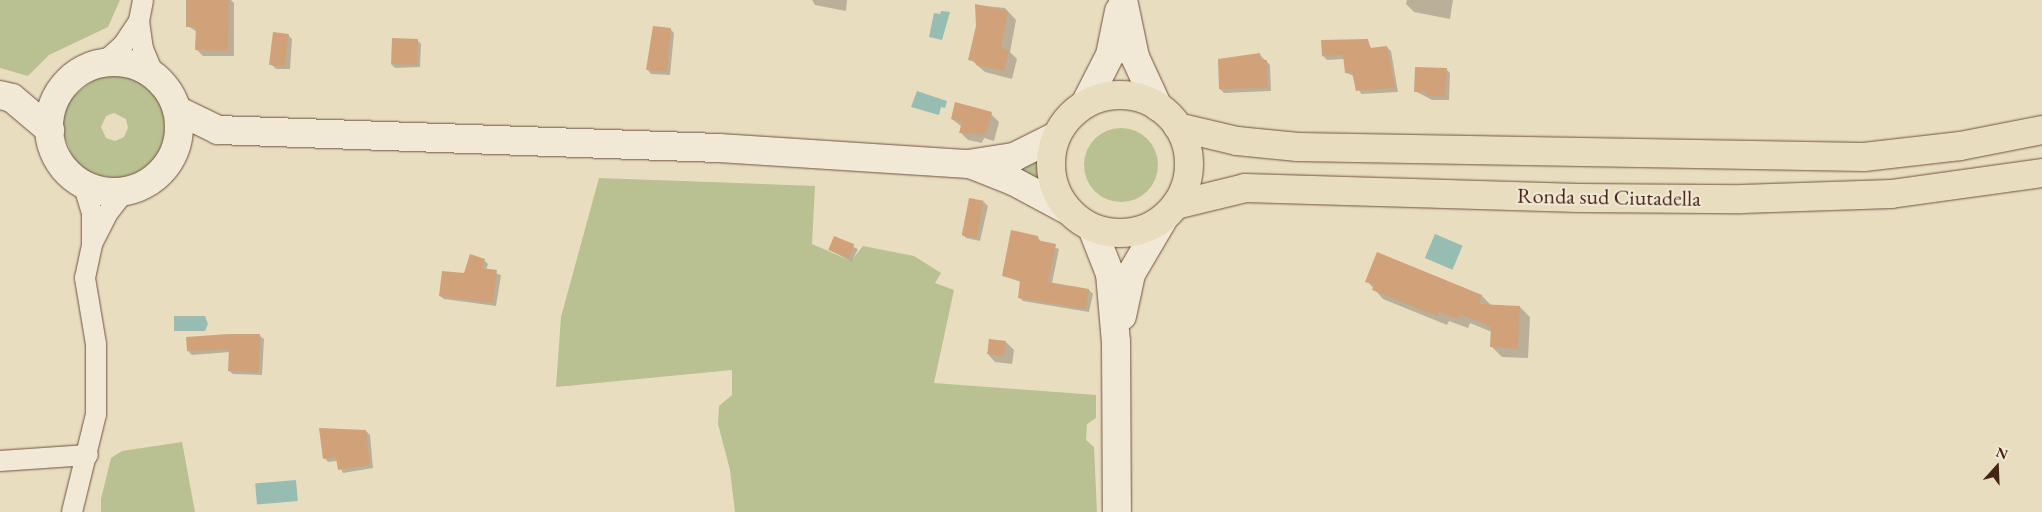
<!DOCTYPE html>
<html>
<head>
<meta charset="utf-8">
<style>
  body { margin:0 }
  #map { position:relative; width:2042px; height:512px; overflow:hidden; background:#e9ddc0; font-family:"EB Garamond",serif }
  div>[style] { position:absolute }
  .green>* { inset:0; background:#b9c091 }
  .round { border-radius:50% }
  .water>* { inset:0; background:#97bcb2; transform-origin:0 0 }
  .shadow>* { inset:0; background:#0003; transform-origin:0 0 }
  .building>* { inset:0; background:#d1a17a; transform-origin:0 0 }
  .roads { filter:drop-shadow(0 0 1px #705240) drop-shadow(0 0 1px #705240) }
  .street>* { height:20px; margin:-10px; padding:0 10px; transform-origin:10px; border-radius:10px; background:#f1e9d6 }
  .secondary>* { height:28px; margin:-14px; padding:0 14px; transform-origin:14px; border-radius:14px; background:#f1e9d6 }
  .secondary>.ring { margin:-14px; padding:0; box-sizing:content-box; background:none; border:28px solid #f1e9d6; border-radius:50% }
  .primary>* { height:28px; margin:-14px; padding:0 14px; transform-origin:14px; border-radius:14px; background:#e9ddc0 }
  .primary>.ring { margin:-14px; padding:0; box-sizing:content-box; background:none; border:28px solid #e9ddc0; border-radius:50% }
  span { translate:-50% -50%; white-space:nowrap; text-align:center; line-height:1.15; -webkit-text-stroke:4px #f1e9d6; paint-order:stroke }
  .street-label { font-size:22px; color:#472316 }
  .north { position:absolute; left:1972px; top:442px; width:50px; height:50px; -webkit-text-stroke:4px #f1e9d6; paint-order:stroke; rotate:20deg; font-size:14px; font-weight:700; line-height:20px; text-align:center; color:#472316 }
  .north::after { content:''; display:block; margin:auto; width:18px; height:22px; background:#472316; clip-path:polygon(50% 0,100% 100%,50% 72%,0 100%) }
</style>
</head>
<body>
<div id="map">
  <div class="green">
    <i style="clip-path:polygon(0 0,120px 0,108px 27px,49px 55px,28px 76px,0 68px)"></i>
    <i style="clip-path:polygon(evenodd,111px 75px,127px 77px,143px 84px,156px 97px,164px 113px,165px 131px,161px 148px,151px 163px,136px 173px,119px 178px,101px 176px,86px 170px,74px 160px,62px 130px,64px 114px,70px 99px,95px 79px,111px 75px,114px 113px,126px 119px,128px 128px,124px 137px,115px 141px,106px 138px,101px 127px,106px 116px,114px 113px)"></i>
    <i class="round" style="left:1084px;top:128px;width:74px;height:74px"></i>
    <i style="clip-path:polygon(1038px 160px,1039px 180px,1020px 174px,1020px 165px)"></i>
    <i style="clip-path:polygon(599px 178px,815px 186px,812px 244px,851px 261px,863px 246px,914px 256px,941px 273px,935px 283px,954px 290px,934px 383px,1096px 395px,1096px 418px,1087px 424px,1086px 440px,1094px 447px,1097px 512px,735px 512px,730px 470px,718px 424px,719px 406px,732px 395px,732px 370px,556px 387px,561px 317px)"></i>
    <i style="clip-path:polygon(182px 442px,195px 512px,101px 512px,101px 499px,111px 458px,122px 451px)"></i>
  </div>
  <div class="water">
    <i style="clip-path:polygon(941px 11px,950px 12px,942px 40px,929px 37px,934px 13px,940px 14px)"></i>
    <i style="clip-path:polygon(917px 91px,947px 101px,945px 108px,941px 107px,939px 115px,911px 107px)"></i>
    <i style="left:1435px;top:234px;width:30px;height:26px;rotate:23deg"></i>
    <i style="clip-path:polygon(174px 316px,205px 316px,208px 324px,205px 331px,174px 331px)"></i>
    <i style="left:296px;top:480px;width:21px;height:41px;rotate:85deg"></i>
  </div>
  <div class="shadow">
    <i style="clip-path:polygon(187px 0,231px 0,234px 3px,234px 56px,203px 56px,197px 50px,197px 32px,188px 26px)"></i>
    <i style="clip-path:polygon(812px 0,847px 0,846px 11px,815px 5px)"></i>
    <i style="clip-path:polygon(1407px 0,1453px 0,1450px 19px,1414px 12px,1406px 4px)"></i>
    <i style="clip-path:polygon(976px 5px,1005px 8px,1016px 20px,1010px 52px,1017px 59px,1012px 79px,985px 72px,970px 59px,977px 26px)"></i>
    <i style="clip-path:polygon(670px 29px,674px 33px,670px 75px,651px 74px,648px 70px)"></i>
    <i style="clip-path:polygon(288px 35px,292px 39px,290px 69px,276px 69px,272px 65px)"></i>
    <i style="clip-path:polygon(417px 40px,421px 44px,420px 67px,395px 68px,391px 64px)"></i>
    <i style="clip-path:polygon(1367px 40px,1372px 49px,1387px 47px,1391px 51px,1398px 92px,1361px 94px,1354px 76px,1346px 73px,1344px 59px,1327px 60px,1323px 56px)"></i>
    <i style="clip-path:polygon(1260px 55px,1270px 65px,1271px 91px,1224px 93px,1220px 89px)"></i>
    <i style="clip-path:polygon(1446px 69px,1450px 73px,1449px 100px,1432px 100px,1415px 91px)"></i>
    <i style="clip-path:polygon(991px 114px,999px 122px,994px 141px,984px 138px,982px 143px,968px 140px,960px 132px,962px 127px,952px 119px)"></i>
    <i style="clip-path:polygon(984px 202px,988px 206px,980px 241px,966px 238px,962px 234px)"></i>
    <i style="clip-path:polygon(1012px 232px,1038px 237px,1041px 242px,1059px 249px,1052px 283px,1089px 290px,1093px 294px,1089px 312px,1023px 301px,1019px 297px,1021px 282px,1003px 276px)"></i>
    <i style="left:835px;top:237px;width:26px;height:14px;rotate:28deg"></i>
    <i style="clip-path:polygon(1377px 254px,1482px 296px,1492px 306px,1520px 307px,1530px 317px,1528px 358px,1502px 357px,1492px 347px,1492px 332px,1470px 323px,1468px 328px,1449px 321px,1447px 325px,1383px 299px,1367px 281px)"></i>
    <i style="clip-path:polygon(484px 260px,488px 264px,486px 270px,501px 275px,496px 306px,444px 299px,440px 296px)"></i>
    <i style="clip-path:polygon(260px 336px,264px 339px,262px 375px,233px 374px,229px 371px,230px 352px,192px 355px,188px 351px)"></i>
    <i style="clip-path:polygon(1006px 342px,1014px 350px,1012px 364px,995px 362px,987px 353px)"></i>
    <i style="clip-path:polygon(366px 431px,370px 435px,373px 468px,343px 473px,337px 461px,328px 462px,325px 458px)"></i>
  </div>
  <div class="building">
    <i style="clip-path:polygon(186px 0,229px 0,228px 51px,195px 50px,196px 27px,186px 27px)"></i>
    <i style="clip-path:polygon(975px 4px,1008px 11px,1001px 48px,1009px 50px,1004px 71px,976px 65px,977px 62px,968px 60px,976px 26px)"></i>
    <i style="clip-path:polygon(653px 26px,671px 28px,667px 72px,646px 70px)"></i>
    <i style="left:273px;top:32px;width:16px;height:33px;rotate:7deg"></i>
    <i style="left:392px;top:38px;width:26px;height:26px;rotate:2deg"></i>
    <i style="clip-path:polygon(1368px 39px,1370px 48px,1387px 46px,1395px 88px,1356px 91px,1352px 72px,1345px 73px,1343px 55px,1322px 56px,1321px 40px)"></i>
    <i style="clip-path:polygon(1260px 53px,1261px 60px,1267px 60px,1268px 88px,1219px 89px,1218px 59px)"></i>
    <i style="clip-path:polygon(1415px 67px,1447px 68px,1445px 97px,1427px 96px,1427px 92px,1414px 92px)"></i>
    <i style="clip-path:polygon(955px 102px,992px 112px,986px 134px,959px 133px,962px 122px,951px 119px)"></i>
    <i style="left:969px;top:198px;width:15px;height:38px;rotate:11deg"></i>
    <i style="clip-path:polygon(1011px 230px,1038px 236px,1037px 240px,1056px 244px,1048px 282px,1089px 289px,1086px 309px,1018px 298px,1020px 280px,1002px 276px)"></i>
    <i style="left:834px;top:236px;width:22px;height:15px;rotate:22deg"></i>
    <i style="clip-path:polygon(1377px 252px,1482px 295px,1479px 304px,1520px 306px,1518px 349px,1490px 347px,1491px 327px,1460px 314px,1458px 319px,1439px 312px,1437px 316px,1372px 290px,1374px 285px,1365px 282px)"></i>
    <i style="clip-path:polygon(470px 254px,485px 259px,482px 268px,497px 270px,493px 303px,439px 296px,442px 271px,464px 273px)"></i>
    <i style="clip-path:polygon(229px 334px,260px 334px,259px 372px,228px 371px,229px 349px,187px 351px,186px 337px)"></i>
    <i style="left:989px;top:339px;width:17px;height:15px;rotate:7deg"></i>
    <i style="clip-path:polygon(319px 428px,366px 430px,370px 465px,338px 470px,336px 457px,323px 459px)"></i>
  </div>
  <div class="roads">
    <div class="street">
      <i style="left:139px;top:21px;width:28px;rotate:82deg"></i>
      <i style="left:143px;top:49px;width:30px;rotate:67deg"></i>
      <i style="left:103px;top:63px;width:27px;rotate:-42deg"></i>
      <i style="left:123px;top:45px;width:29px;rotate:-56deg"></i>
      <i style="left:139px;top:21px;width:21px;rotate:-79deg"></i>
      <i style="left:93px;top:242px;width:31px;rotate:-63deg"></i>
      <i style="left:107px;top:214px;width:29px;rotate:-52deg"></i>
      <i style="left:0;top:461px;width:88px;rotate:-3.9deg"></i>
      <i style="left:72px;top:512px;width:101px;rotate:-76.2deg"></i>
      <i style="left:96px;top:414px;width:70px;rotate:-90deg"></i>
      <i style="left:96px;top:344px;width:67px;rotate:-99.5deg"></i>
      <i style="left:85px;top:278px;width:35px;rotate:-78deg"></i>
      <i style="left:92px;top:244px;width:31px;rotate:-90deg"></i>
      <i style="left:92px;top:213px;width:31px;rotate:-107deg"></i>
    </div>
    <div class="secondary">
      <i style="left:1123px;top:0;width:58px;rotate:78.1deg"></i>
      <i style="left:1135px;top:57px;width:55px;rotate:65.3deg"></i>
      <i class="ring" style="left:49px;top:62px;width:102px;height:102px"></i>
      <i style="left:0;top:95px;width:12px;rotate:14deg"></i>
      <i style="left:12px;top:98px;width:50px;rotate:40.1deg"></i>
      <i style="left:1085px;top:104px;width:55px;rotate:-63deg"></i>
      <i style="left:1110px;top:55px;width:45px;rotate:-78.4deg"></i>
      <i style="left:177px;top:110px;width:46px;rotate:26deg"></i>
      <i style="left:218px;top:130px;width:501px;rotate:2.06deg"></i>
      <i style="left:719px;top:148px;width:250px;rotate:3.7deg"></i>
      <i style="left:968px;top:164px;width:47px;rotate:-8.7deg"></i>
      <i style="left:1014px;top:157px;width:47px;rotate:-26.6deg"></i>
      <i style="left:970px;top:164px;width:46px;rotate:21.6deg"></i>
      <i style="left:1013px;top:181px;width:64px;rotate:28.2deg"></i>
      <i style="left:1092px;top:228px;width:49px;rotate:68.6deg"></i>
      <i style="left:1110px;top:274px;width:68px;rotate:85deg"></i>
      <i style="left:1116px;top:342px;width:170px;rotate:89.7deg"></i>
      <i style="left:1122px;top:316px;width:43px;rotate:-77.9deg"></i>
      <i style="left:1131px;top:274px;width:65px;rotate:-59.5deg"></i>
    </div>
    <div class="primary">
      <i class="ring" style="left:1051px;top:95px;width:110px;height:110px"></i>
      <i style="left:1178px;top:127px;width:61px;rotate:13.3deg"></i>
      <i style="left:1237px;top:141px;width:61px;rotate:5.6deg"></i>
      <i style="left:1298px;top:147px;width:566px;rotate:1.01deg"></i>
      <i style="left:1864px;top:157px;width:97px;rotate:-6.5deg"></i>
      <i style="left:1960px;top:146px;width:84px;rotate:-11deg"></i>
      <i style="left:1176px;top:205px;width:71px;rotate:-13.8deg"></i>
      <i style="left:1245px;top:188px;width:334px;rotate:1.7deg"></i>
      <i style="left:1579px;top:198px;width:163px;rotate:0.4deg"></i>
      <i style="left:1742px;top:199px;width:149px;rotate:-1.9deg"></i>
      <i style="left:1891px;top:194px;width:152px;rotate:-7.9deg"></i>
    </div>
  </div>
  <div class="street-label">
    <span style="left:1609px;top:197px;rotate:1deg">Ronda sud Ciutadella</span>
  </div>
  <div class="north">N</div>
</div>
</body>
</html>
